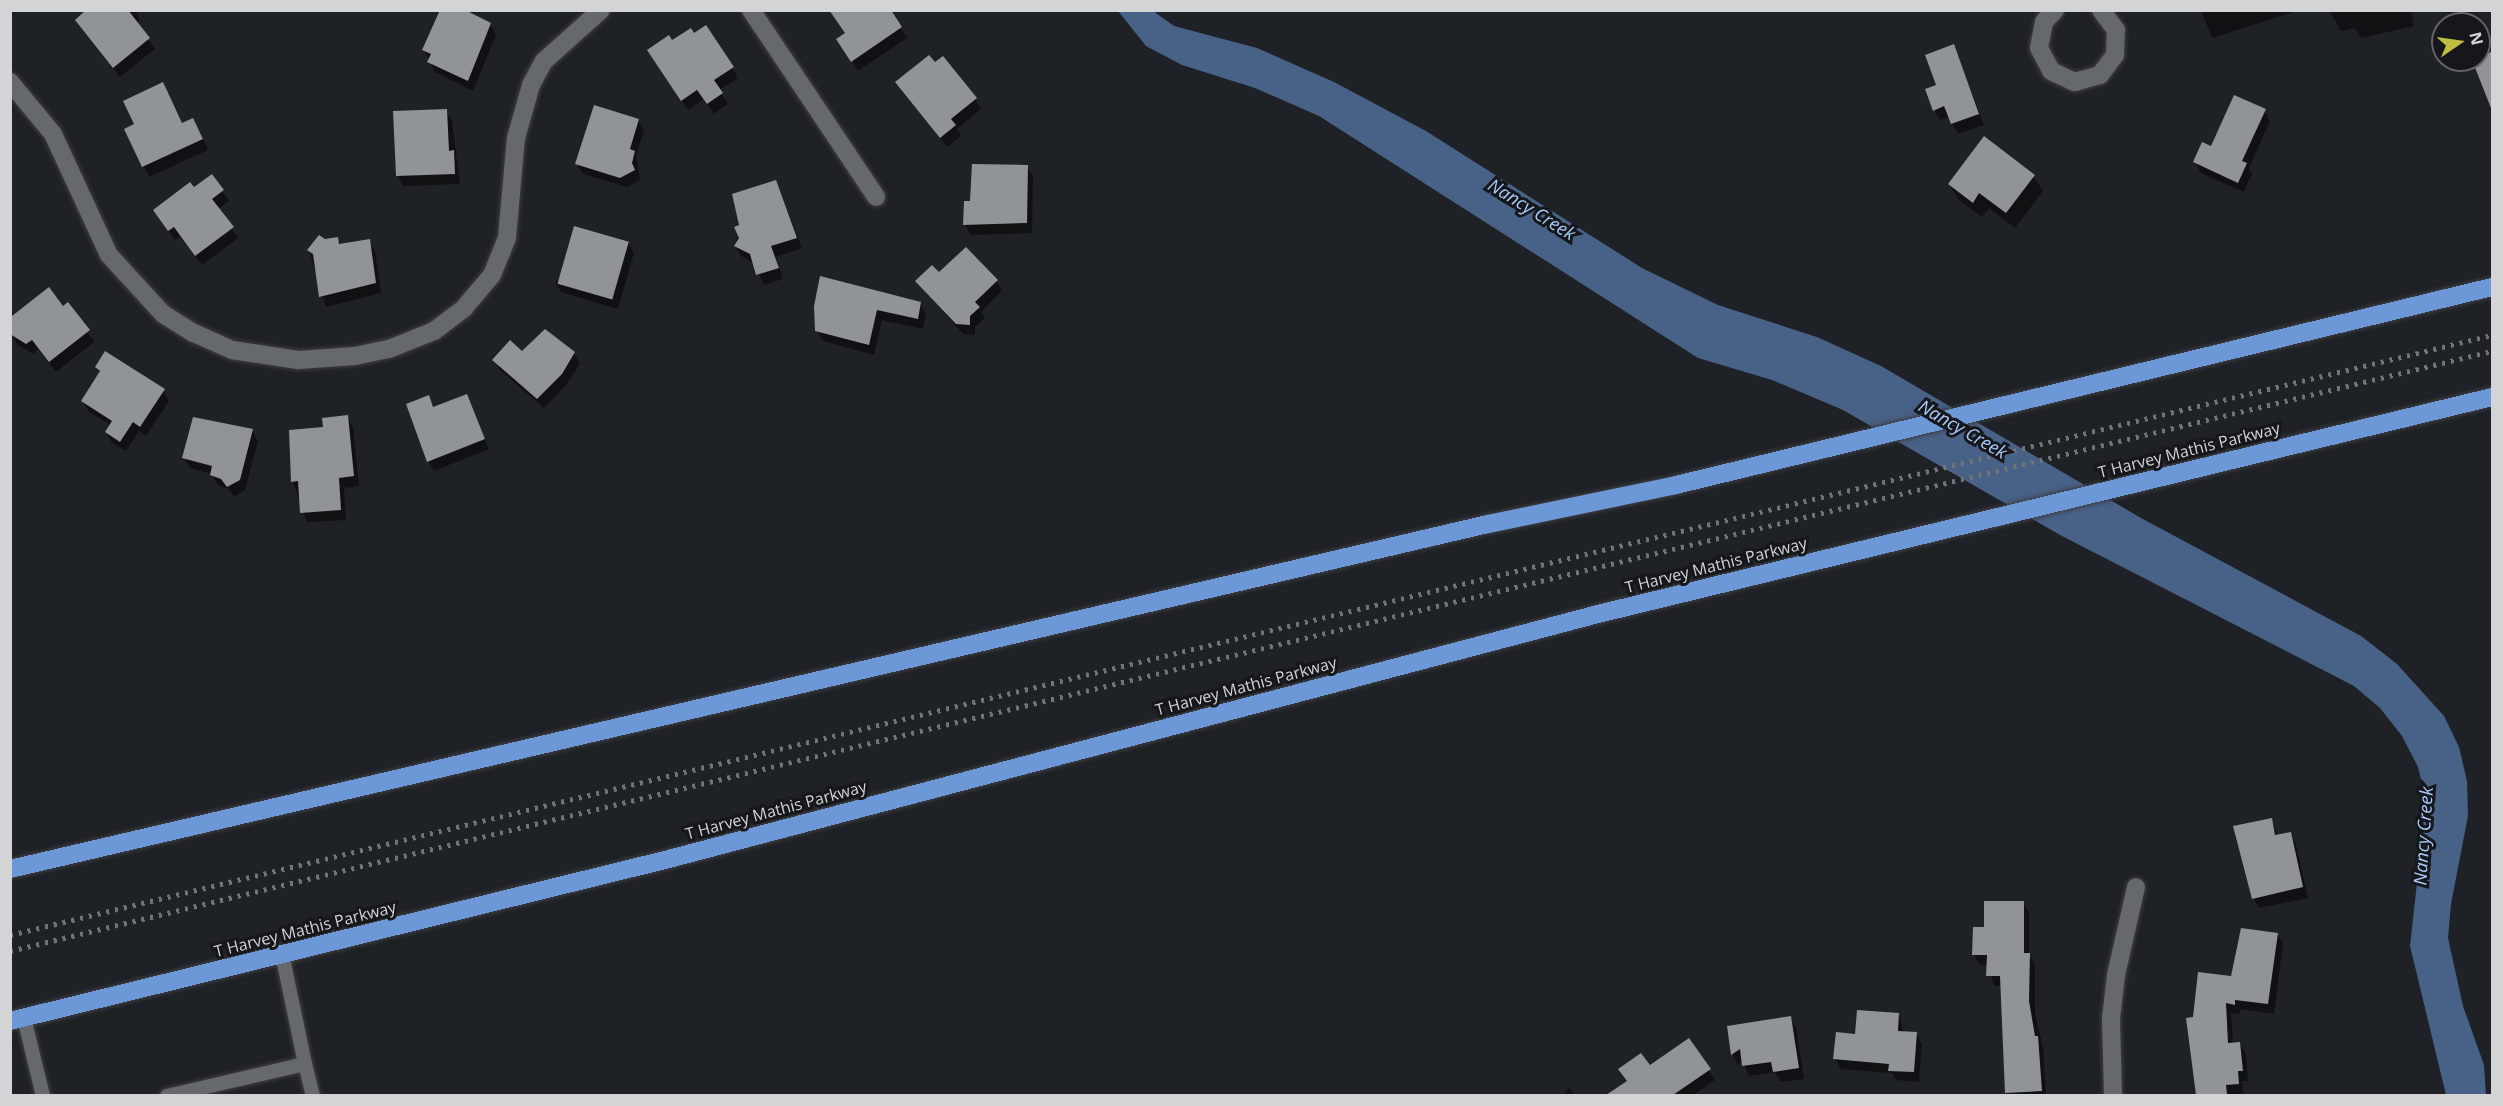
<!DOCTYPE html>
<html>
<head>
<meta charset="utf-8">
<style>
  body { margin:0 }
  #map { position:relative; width:2503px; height:1106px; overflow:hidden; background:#1e2125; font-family:"Open Sans",sans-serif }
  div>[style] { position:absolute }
  .water>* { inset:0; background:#486186 }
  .shadow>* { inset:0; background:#0007 }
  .building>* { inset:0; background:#909398; transform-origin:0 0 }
  .roads { filter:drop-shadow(0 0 2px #3d3f42) drop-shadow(0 0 2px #3d3f42) }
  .lane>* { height:14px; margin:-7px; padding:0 7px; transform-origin:7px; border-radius:7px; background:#65686d }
  .street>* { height:18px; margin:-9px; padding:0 9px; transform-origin:9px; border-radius:9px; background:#65686d }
  .highway>* { height:18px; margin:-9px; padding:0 9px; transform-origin:9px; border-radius:9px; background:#6d98d8 }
  .rail>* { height:4.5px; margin-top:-2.25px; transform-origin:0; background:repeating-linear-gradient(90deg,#717477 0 3px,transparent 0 9px) }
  span { translate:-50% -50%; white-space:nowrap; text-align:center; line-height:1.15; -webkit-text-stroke:6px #15171b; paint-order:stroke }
  .street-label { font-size:16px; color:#d2d4d6 }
  .water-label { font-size:18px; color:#a9cafb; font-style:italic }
  .frame { position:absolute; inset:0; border:12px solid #d2d4d6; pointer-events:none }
  .north { position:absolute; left:2431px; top:12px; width:60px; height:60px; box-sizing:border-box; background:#15171b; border:2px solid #616366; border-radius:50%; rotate:77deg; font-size:16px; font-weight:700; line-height:24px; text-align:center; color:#d2d4d6 }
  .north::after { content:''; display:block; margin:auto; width:21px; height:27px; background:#c0be40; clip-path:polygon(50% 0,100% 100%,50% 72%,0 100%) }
</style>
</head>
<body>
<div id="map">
  <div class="water">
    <i style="clip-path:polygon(1118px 11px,1153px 11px,1174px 26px,1257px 48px,1334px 82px,1426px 131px,1642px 268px,1718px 305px,1817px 337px,1881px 366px,2141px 518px,2361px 636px,2397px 664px,2444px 716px,2459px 747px,2467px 781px,2468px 816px,2451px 904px,2448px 938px,2463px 1006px,2484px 1065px,2486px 1095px,2446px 1095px,2410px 946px,2426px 801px,2418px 767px,2402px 736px,2380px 708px,2354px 686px,2060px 535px,1843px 410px,1772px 380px,1698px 358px,1319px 116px,1255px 88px,1182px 65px,1146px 46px)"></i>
  </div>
  <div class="shadow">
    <i style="clip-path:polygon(98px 10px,135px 10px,140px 20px,136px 23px,155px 49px,120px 77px,80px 25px)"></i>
    <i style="clip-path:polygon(889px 10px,907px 38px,858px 71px,844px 49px)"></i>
    <i style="clip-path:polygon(2201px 10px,2297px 10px,2297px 11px,2212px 38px)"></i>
    <i style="clip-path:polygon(2329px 10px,2411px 10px,2414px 26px,2361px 38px,2355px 28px,2341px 31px)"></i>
    <i style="clip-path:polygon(490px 24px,496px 35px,473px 91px,435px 72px,424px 50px)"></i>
    <i style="clip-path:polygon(694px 35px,732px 67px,738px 78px,719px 90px,728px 104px,714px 114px,704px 99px,688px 110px,655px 61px)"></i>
    <i style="clip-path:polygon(1954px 46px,1984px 125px,1958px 134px,1949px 117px,1940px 120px,1934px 110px,1938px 86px)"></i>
    <i style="clip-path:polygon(897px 83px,975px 99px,981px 109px,957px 129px,961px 136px,947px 147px)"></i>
    <i style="clip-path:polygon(446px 110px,452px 121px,460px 184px,403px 186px,398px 176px,395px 112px)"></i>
    <i style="clip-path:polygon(2264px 110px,2270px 121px,2249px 168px,2252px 174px,2244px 192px,2201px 173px,2195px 162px)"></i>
    <i style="clip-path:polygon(638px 120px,644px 130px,636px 156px,640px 180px,627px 187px,583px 174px,577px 164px)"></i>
    <i style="clip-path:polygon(182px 125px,199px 130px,208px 150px,149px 177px,126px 130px)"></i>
    <i style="clip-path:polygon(1027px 167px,1033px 177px,1032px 233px,971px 235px,965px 225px,972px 203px)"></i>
    <i style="clip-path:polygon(212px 176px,229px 201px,218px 209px,238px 238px,202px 265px,180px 236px,175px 240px,154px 210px)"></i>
    <i style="clip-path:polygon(2033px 176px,2043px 191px,2015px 228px,1989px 208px,1982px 217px,1959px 200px,1949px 184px)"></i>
    <i style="clip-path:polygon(776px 182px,802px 248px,776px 257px,783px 279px,764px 285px,754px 263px,741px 256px,735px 246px,741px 226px)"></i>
    <i style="clip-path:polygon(337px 239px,341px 245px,369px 241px,375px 251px,381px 293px,326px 307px,309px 250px,325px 241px)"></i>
    <i style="clip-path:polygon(628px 243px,634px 253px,618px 309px,561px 292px,555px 282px)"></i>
    <i style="clip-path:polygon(939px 274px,996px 281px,1002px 291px,981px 312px,985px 318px,975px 327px,975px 335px,963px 334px,917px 281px)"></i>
    <i style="clip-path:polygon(920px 304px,926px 314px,923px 329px,882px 320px,874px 355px,823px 341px,817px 331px,815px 307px)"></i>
    <i style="clip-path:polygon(63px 308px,95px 341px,56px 372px,38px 349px,33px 354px,17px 344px,11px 333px)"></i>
    <i style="clip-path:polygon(522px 353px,574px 353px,580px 363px,567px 384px,544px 408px,500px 370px,494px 360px)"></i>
    <i style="clip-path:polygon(96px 367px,163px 390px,169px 401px,146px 436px,139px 431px,126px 451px,112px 443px,106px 432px,111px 425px,89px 412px,83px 401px,100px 374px)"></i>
    <i style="clip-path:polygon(428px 397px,434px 408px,472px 406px,489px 449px,434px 471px,428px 461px)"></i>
    <i style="clip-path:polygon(347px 417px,353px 427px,359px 486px,344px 488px,346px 520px,307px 522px,293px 482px)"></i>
    <i style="clip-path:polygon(252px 430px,258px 441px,245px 490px,234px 497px,229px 489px,218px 485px,211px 474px,190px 468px,184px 458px)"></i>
    <i style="clip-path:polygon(2271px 819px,2278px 836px,2290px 833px,2296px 844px,2308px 898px,2259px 908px,2253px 898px)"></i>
    <i style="clip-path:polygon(2023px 902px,2029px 913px,2029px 955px,2035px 965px,2035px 1013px,2043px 1048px,2046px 1096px,2006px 1093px,2002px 986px,1994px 986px,1988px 965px,1980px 965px,1974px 955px,1986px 929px)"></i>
    <i style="clip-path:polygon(2277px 934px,2283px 944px,2274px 1014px,2240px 1009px,2240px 1014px,2231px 1013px,2233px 1044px,2240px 1044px,2246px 1054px,2248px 1081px,2242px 1081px,2243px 1094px,2197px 1096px,2187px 1019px,2194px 1019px)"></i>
    <i style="clip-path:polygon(1899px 1015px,1904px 1033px,1916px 1034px,1922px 1044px,1919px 1082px,1896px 1080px,1892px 1073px,1841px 1069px,1835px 1059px,1856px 1035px)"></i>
    <i style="clip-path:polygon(1790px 1018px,1796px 1028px,1804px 1079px,1781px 1082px,1775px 1072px,1749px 1076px,1743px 1061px,1738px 1065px,1733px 1055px,1728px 1028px)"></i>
    <i style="clip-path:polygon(1689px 1040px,1715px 1080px,1692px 1096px,1609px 1096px)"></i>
    <i style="clip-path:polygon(1569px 1088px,1576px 1096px,1562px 1096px)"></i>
  </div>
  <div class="building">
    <i style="clip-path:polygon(86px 10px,128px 10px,150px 38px,113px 68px,75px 20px)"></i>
    <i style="clip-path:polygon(440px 10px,465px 10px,491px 23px,468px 81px,427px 62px,431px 54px,422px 50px)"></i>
    <i style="clip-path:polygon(829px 10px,891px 10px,902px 27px,851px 62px,836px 39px,845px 33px)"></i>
    <i style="clip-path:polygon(706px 25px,734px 67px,714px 80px,723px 93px,707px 104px,697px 90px,681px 101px,647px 50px,669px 35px,672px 40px,691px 28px,694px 33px)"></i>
    <i style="clip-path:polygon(1954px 44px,1979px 114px,1951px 124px,1944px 106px,1933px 111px,1925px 89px,1936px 85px,1925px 55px)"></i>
    <i style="clip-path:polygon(2493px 51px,2493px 108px,2491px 108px,2472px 60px)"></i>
    <i style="clip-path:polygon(929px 55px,935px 62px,943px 56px,977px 98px,951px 119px,956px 125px,940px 138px,895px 82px)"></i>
    <i style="clip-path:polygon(163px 82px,182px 123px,193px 118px,203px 139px,142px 167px,124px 129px,134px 124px,123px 101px)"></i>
    <i style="clip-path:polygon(2234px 95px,2266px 109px,2242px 161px,2247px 163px,2238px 183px,2193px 162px,2202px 142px,2211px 146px)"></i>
    <i style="clip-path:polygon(594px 105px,639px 119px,630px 149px,635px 151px,632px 163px,635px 170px,620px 178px,575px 164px)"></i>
    <i style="clip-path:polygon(447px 109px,449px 151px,454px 150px,455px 174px,396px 176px,393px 111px)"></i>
    <i style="clip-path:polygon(1984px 136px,2035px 175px,2006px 213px,1979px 193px,1973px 203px,1948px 184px)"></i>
    <i style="clip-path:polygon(972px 164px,1028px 165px,1027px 223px,963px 225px,964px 201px,970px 201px)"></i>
    <i style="clip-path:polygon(212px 174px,224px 190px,212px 199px,234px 227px,195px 256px,174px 227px,168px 231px,153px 210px,190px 182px,194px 187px)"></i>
    <i style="clip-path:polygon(776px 180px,797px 238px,771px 246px,779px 268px,756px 275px,750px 254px,734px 246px,739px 238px,734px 227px,739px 225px,732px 194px)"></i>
    <i style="left:574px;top:226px;width:57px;height:60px;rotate:16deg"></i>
    <i style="clip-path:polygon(319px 235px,325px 239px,338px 237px,339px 244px,370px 239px,376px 283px,319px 297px,313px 254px,307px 250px)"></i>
    <i style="clip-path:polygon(966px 247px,998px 280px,975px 302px,980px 307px,970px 316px,970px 325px,956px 324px,915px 281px,932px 265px,939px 272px)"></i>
    <i style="clip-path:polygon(820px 276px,921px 302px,918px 319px,877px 310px,869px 345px,815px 331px,814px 306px)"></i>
    <i style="clip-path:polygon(49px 287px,63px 306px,68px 302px,90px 330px,49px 362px,32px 340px,26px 344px,10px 334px,12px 316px)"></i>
    <i style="clip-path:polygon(545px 329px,575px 352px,562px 374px,537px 399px,492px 360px,510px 340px,522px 351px)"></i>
    <i style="clip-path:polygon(105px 351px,165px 389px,140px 427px,133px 422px,120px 442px,105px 432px,112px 421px,81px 401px,100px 371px,95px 367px)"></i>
    <i style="clip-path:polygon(467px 394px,485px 439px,427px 462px,406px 404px,429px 395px,433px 407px)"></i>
    <i style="clip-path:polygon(348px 415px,354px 476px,339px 478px,341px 510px,300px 513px,298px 481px,291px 482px,289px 430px,323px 427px,322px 418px)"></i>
    <i style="clip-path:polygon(193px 417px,253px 429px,240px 480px,227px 487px,221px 479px,210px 475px,212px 466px,182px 458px)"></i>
    <i style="clip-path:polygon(2272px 818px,2275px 835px,2291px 832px,2303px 887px,2252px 899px,2233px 826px)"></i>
    <i style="clip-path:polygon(1984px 901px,2024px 901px,2024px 953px,2030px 953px,2029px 1001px,2035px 1036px,2038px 1036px,2042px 1091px,2005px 1093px,2000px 976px,1986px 976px,1987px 955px,1972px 955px,1973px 927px,1984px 927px)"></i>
    <i style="clip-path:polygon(2241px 928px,2278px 933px,2268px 1004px,2235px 1000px,2235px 1005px,2226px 1003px,2228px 1043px,2240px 1042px,2243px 1071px,2238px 1071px,2239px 1084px,2226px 1085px,2227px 1095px,2196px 1095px,2186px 1018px,2193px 1017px,2198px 972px,2231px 976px)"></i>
    <i style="clip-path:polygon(1857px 1010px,1899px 1013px,1898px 1031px,1917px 1032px,1914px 1072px,1888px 1071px,1889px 1064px,1833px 1059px,1836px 1032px,1855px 1034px)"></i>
    <i style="clip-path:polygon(1791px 1016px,1799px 1068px,1773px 1072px,1771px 1062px,1742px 1066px,1740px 1049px,1731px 1055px,1727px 1026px)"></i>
    <i style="clip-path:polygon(1689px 1038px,1711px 1069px,1673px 1095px,1606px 1095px,1627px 1081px,1618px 1069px,1641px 1053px,1650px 1065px)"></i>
  </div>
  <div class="roads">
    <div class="lane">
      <i style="left:24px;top:1018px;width:80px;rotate:76.3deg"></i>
      <i style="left:305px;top:1064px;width:33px;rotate:76deg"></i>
      <i style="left:167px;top:1096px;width:142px;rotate:-13.1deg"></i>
      <i style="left:305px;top:1064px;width:112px;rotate:-101.8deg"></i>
    </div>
    <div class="street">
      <i style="left:751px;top:10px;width:225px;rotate:56.2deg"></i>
      <i style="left:2055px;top:10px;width:16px;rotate:133deg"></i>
      <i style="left:2044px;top:22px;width:26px;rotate:101deg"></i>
      <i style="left:2039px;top:48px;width:26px;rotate:62deg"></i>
      <i style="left:2051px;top:71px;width:26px;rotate:25deg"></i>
      <i style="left:2075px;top:82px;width:26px;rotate:-16deg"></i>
      <i style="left:2100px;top:75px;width:25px;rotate:-53deg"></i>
      <i style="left:2115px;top:55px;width:25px;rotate:-88deg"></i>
      <i style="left:2116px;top:30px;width:25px;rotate:-127deg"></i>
      <i style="left:10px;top:82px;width:67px;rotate:50.4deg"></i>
      <i style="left:53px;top:134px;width:133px;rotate:65.2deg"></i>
      <i style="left:109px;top:255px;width:80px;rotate:47.5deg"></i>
      <i style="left:163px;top:314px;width:36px;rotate:32deg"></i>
      <i style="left:194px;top:333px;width:42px;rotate:24.1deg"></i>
      <i style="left:232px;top:350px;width:67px;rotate:8.6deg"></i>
      <i style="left:298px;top:360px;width:57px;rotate:-4deg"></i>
      <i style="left:355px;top:356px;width:35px;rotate:-12deg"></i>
      <i style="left:389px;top:349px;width:48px;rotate:-21.8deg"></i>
      <i style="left:434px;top:331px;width:38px;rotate:-37deg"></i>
      <i style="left:464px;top:308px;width:43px;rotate:-49.7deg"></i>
      <i style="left:492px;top:275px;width:40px;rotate:-68deg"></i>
      <i style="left:507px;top:238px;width:100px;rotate:-84.9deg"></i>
      <i style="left:516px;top:138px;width:55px;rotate:-74.2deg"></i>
      <i style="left:531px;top:85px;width:27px;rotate:-62deg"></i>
      <i style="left:544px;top:61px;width:76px;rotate:-41.8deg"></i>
      <i style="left:2113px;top:1096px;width:77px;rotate:-91.5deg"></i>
      <i style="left:2111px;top:1019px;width:44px;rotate:-83.5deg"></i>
      <i style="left:2116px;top:975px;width:90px;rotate:-77.2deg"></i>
    </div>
    <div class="highway">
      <i style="left:10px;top:869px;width:1518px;rotate:-13.14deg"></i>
      <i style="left:1488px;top:524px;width:192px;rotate:-11.7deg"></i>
      <i style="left:1676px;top:485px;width:840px;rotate:-13.64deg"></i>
      <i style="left:10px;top:1021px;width:674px;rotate:-13.81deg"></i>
      <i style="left:665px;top:860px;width:969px;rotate:-14.77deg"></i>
      <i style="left:1602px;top:613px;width:916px;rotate:-13.64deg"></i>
    </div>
  </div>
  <div class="rail">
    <i style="left:10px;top:935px;width:2553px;rotate:-13.59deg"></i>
    <i style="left:10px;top:951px;width:2553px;rotate:-13.59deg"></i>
  </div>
  <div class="street-label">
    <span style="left:2189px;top:450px;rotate:-14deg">T Harvey Mathis Parkway</span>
    <span style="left:1716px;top:565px;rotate:-14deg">T Harvey Mathis Parkway</span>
    <span style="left:1246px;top:686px;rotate:-15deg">T Harvey Mathis Parkway</span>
    <span style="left:776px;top:810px;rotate:-15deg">T Harvey Mathis Parkway</span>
    <span style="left:305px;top:929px;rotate:-14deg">T Harvey Mathis Parkway</span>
  </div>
  <div class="water-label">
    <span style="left:1532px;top:209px;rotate:32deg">Nancy Creek</span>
    <span style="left:1963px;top:429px;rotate:30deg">Nancy Creek</span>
    <span style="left:2423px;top:836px;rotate:-86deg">Nancy Creek</span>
  </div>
  <div class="frame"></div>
  <div class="north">N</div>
</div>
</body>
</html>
